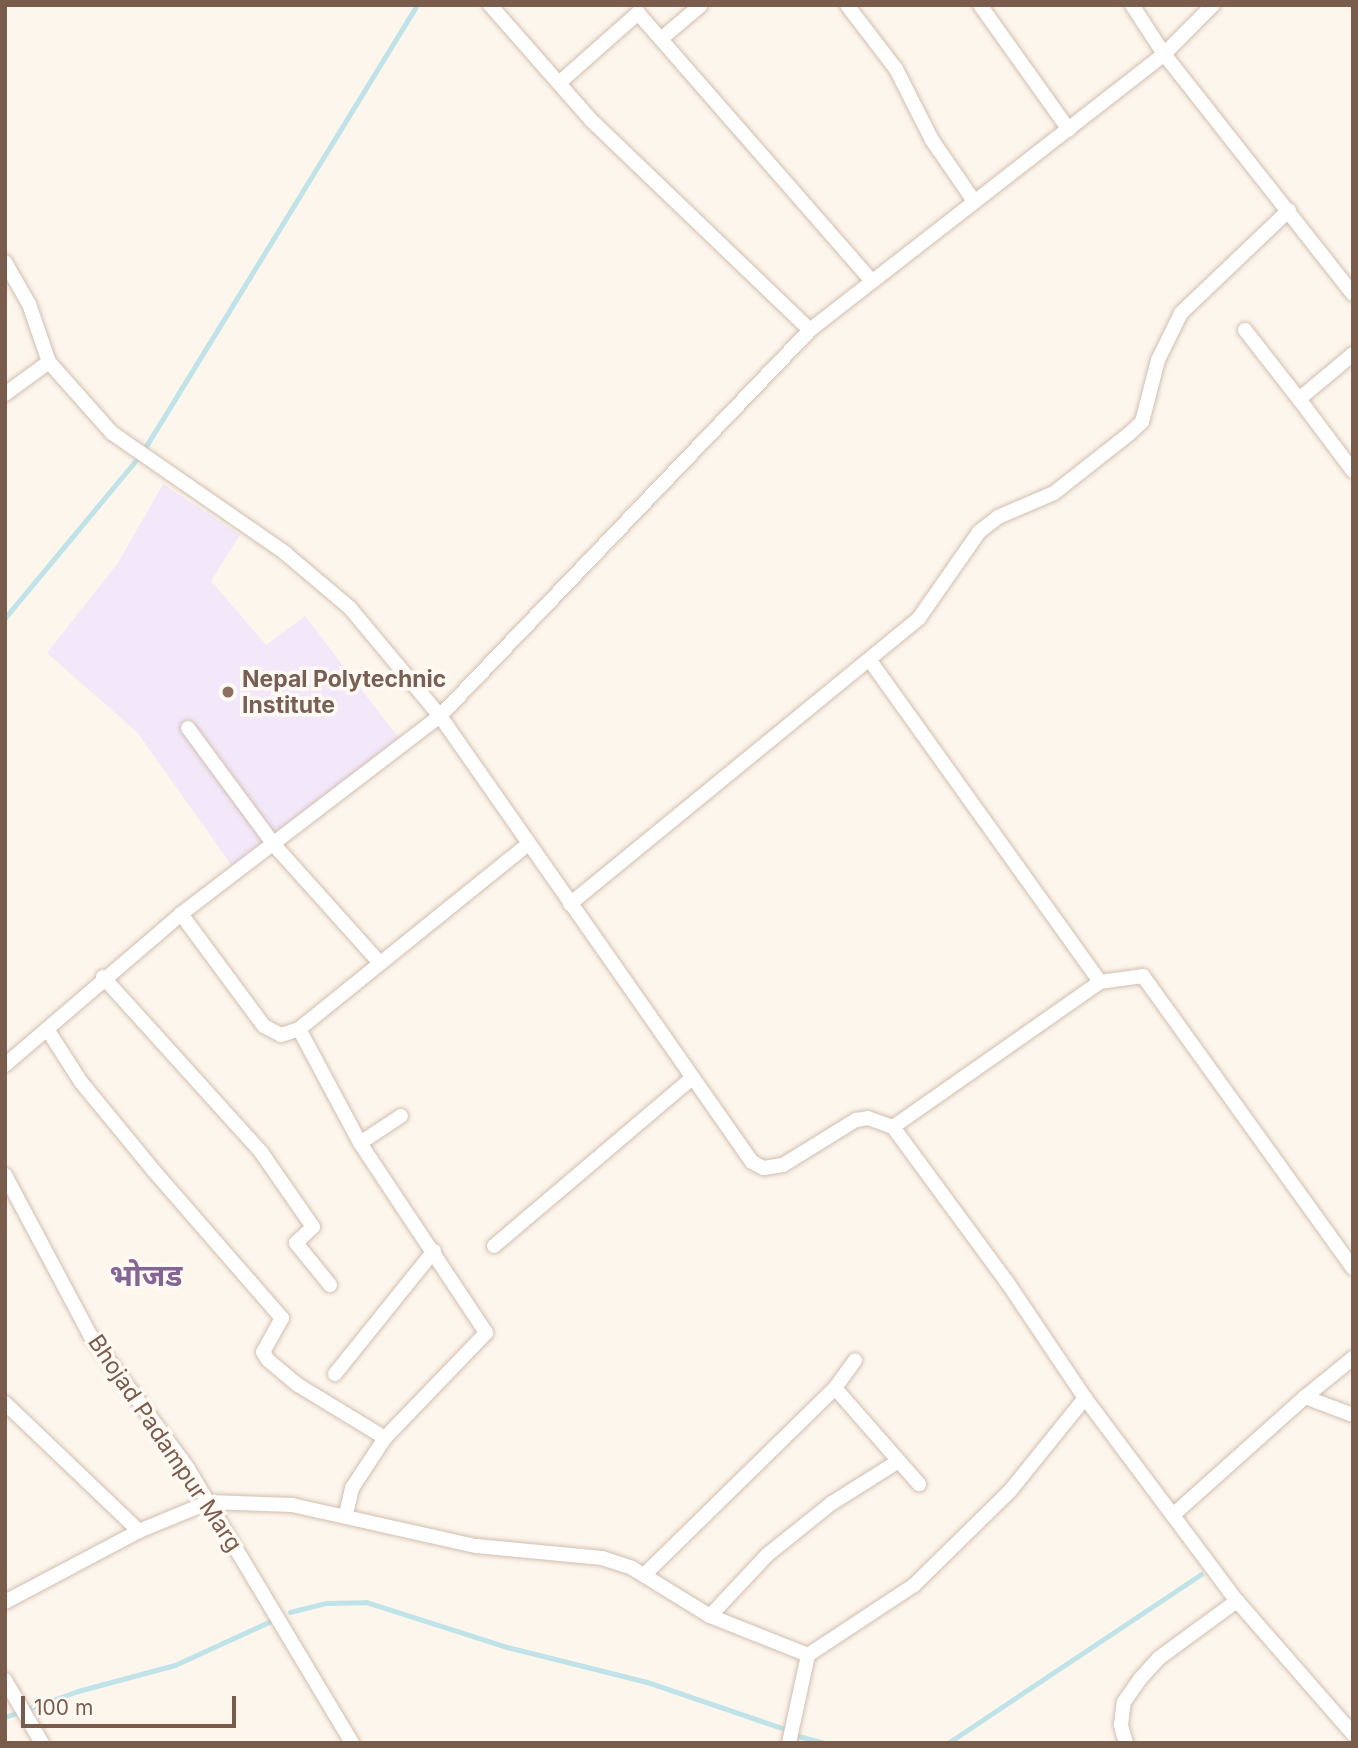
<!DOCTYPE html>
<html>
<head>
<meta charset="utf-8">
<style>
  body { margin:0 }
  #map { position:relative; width:1358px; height:1748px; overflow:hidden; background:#fdf6ec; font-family:Inter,"Noto Sans Devanagari",sans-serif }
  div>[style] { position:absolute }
  .education>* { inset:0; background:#f3e8fa }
  .stream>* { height:4.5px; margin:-2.25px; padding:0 2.25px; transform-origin:2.25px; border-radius:2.25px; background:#bfe3e8 }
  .roads { filter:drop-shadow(0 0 2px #d1beb0) drop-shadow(0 0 2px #d1beb0) }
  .minor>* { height:14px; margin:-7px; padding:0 7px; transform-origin:7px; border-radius:7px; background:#fff }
  .dots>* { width:19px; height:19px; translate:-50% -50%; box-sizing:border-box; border:4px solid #fffaf3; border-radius:50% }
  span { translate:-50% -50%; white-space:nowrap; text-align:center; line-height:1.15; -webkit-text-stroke:7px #fffaf3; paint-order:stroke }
  .education-label { font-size:23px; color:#785e54; font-weight:700 }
  .left { translate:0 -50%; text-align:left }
  .street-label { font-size:23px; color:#7a5c4d }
  .district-label { font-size:30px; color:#846695; font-weight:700 }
  .frame { position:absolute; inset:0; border:7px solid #7a5c4d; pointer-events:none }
  .scale { position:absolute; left:21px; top:1696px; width:215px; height:32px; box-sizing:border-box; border:4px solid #7a5c4d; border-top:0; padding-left:9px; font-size:21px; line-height:24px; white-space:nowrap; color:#7a5c4d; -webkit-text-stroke:5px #fffaf3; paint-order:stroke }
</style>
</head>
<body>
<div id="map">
  <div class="education">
    <i style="clip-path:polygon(163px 484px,240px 535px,211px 581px,266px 645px,305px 616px,401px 741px,235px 870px,137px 732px,47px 653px,118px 563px)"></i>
  </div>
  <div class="stream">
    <i style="left:145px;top:448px;width:520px;rotate:-58.45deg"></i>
    <i style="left:5px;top:618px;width:207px;rotate:-50.3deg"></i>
    <i style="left:290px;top:1612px;width:38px;rotate:-14deg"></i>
    <i style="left:327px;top:1603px;width:39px;rotate:-1deg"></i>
    <i style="left:366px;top:1602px;width:148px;rotate:17.7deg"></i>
    <i style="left:507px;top:1647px;width:144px;rotate:14deg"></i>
    <i style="left:647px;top:1682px;width:149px;rotate:18.8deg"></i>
    <i style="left:5px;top:1717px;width:77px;rotate:-19.6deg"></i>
    <i style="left:78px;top:1691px;width:100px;rotate:-15deg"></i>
    <i style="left:175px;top:1665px;width:106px;rotate:-24.6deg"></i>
    <i style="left:795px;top:1735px;width:30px;rotate:15deg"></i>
    <i style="left:948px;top:1743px;width:304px;rotate:-33.7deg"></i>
  </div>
  <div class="roads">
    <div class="minor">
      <i style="left:490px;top:5px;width:154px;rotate:48.7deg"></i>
      <i style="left:592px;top:121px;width:302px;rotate:43.8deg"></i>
      <i style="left:847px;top:5px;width:81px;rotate:52.6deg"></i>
      <i style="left:896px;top:69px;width:80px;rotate:63.1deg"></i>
      <i style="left:932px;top:140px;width:74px;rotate:55.5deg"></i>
      <i style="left:980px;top:5px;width:153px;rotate:54.5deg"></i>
      <i style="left:1132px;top:5px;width:59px;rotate:56.9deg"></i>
      <i style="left:1164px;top:54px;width:305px;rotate:51.8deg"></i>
      <i style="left:661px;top:39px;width:52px;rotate:-40.4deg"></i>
      <i style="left:559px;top:83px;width:106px;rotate:-41.5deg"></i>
      <i style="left:638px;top:13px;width:354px;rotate:48.9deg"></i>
      <i style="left:5px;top:262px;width:48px;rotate:60.3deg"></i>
      <i style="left:29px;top:304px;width:61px;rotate:71deg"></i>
      <i style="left:49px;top:362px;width:95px;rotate:48.4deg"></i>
      <i style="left:112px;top:433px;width:211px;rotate:34.7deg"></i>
      <i style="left:285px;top:553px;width:85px;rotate:40.2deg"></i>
      <i style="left:350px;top:608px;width:141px;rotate:50.2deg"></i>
      <i style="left:440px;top:716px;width:535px;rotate:-46.21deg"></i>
      <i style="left:810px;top:330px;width:449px;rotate:-37.9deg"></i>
      <i style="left:1164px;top:54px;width:69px;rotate:-45deg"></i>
      <i style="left:1245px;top:330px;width:88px;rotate:52deg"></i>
      <i style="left:1353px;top:354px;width:70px;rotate:140.2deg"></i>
      <i style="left:1299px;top:399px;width:90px;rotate:53.1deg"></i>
      <i style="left:5px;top:394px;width:54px;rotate:-36deg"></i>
      <i style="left:871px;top:662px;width:393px;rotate:54.4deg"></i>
      <i style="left:1100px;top:982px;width:253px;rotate:145deg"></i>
      <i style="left:188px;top:728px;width:147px;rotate:53.6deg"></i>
      <i style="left:275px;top:846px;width:156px;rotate:48.1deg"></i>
      <i style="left:570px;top:904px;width:451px;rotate:-39.3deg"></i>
      <i style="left:919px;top:618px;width:105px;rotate:-55.1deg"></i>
      <i style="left:979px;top:532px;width:24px;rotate:-38deg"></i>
      <i style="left:998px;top:517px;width:61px;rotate:-23.2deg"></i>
      <i style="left:1054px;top:493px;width:95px;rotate:-38.2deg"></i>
      <i style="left:1129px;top:434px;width:18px;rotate:-43deg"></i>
      <i style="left:1142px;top:422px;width:64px;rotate:-75.5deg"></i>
      <i style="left:1158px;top:360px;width:52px;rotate:-63.9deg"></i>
      <i style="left:1181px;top:313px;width:149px;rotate:-43.6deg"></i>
      <i style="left:181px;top:914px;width:139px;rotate:53.5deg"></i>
      <i style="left:264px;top:1026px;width:19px;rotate:28deg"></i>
      <i style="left:281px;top:1035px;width:19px;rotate:-18deg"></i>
      <i style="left:299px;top:1029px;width:294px;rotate:-38.9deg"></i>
      <i style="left:103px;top:977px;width:236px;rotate:47.9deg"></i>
      <i style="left:261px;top:1152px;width:91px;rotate:55.3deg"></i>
      <i style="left:313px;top:1227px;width:23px;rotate:137deg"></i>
      <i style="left:296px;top:1243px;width:54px;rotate:51deg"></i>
      <i style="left:1100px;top:982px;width:43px;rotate:-7.9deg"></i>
      <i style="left:1143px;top:976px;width:360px;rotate:54.3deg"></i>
      <i style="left:47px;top:1029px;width:63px;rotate:57.3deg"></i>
      <i style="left:81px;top:1082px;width:115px;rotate:50.6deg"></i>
      <i style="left:154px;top:1171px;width:195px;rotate:49deg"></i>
      <i style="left:282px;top:1318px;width:39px;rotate:119deg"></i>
      <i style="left:263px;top:1352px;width:9px;rotate:58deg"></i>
      <i style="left:268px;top:1360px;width:39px;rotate:40deg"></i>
      <i style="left:298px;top:1385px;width:102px;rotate:31.3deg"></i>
      <i style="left:299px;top:1029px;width:129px;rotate:61.8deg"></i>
      <i style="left:360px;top:1143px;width:228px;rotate:56.4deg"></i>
      <i style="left:486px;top:1333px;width:146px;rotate:133.9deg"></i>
      <i style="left:385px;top:1438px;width:60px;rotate:123.4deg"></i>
      <i style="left:352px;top:1488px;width:28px;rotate:103deg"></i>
      <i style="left:5px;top:1065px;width:232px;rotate:-40.6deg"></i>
      <i style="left:181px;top:914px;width:326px;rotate:-37.4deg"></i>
      <i style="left:440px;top:716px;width:544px;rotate:55.03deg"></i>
      <i style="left:752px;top:1162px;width:13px;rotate:27deg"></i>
      <i style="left:764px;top:1168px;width:19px;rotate:-9deg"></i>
      <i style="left:783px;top:1165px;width:86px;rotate:-31.7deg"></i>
      <i style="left:856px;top:1120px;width:12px;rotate:-9deg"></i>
      <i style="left:868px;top:1118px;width:27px;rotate:20deg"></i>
      <i style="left:893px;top:1127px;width:192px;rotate:53.7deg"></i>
      <i style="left:1007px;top:1282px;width:140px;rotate:56.1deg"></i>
      <i style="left:1085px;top:1398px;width:254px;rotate:53.2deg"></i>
      <i style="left:1237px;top:1601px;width:176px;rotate:48.9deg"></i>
      <i style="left:360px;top:1143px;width:49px;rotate:-33.4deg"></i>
      <i style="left:5px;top:1175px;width:181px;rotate:62deg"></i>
      <i style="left:90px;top:1335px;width:164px;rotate:53.7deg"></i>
      <i style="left:187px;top:1467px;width:322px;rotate:59.1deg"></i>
      <i style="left:494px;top:1246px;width:258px;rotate:-40.3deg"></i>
      <i style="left:335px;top:1374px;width:158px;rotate:-51.2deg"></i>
      <i style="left:835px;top:1388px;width:128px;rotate:48.8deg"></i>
      <i style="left:1305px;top:1397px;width:62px;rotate:-39.1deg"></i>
      <i style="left:5px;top:1403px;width:185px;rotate:43.7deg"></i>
      <i style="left:1173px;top:1515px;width:177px;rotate:-41.8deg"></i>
      <i style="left:1305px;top:1397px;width:51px;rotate:20.6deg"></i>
      <i style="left:644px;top:1575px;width:267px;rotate:-44.4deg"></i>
      <i style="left:835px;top:1388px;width:34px;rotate:-54deg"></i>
      <i style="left:5px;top:1602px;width:152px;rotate:-27.9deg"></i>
      <i style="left:139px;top:1531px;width:76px;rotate:-22.5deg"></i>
      <i style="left:209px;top:1502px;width:83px;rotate:2.1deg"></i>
      <i style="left:292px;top:1505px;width:189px;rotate:12.6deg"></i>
      <i style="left:476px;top:1546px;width:127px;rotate:5.4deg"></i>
      <i style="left:602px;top:1558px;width:32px;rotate:18deg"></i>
      <i style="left:632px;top:1568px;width:92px;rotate:31.6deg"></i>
      <i style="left:710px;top:1616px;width:105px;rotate:21.7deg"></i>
      <i style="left:710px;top:1616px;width:83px;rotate:-46.9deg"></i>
      <i style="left:767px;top:1555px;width:83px;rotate:-38.7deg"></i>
      <i style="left:832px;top:1503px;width:77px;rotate:-32.2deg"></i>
      <i style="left:5px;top:1680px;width:73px;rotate:59.6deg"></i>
      <i style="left:789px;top:1743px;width:90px;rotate:-77.8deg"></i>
      <i style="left:808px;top:1655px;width:127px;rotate:-33.4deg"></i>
      <i style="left:914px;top:1585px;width:134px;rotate:-44.4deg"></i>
      <i style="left:1010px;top:1491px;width:119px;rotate:-51.1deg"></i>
      <i style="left:1126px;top:1743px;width:19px;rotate:-106deg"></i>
      <i style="left:1121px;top:1725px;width:23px;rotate:-83deg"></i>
      <i style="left:1124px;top:1702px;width:28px;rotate:-55deg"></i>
      <i style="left:1140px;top:1679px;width:28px;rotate:-48deg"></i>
      <i style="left:1159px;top:1658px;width:97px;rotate:-36.2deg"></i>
    </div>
  </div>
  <div class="dots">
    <i style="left:228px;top:692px;background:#8d6e63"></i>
  </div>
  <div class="education-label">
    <span class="left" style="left:242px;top:692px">Nepal Polytechnic<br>Institute</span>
  </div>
  <div class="street-label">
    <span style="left:165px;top:1443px;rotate:56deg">Bhojad Padampur Marg</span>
  </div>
  <div class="district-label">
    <span style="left:146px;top:1275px">भोजड</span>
  </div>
  <div class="frame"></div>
  <div class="scale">100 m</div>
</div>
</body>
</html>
